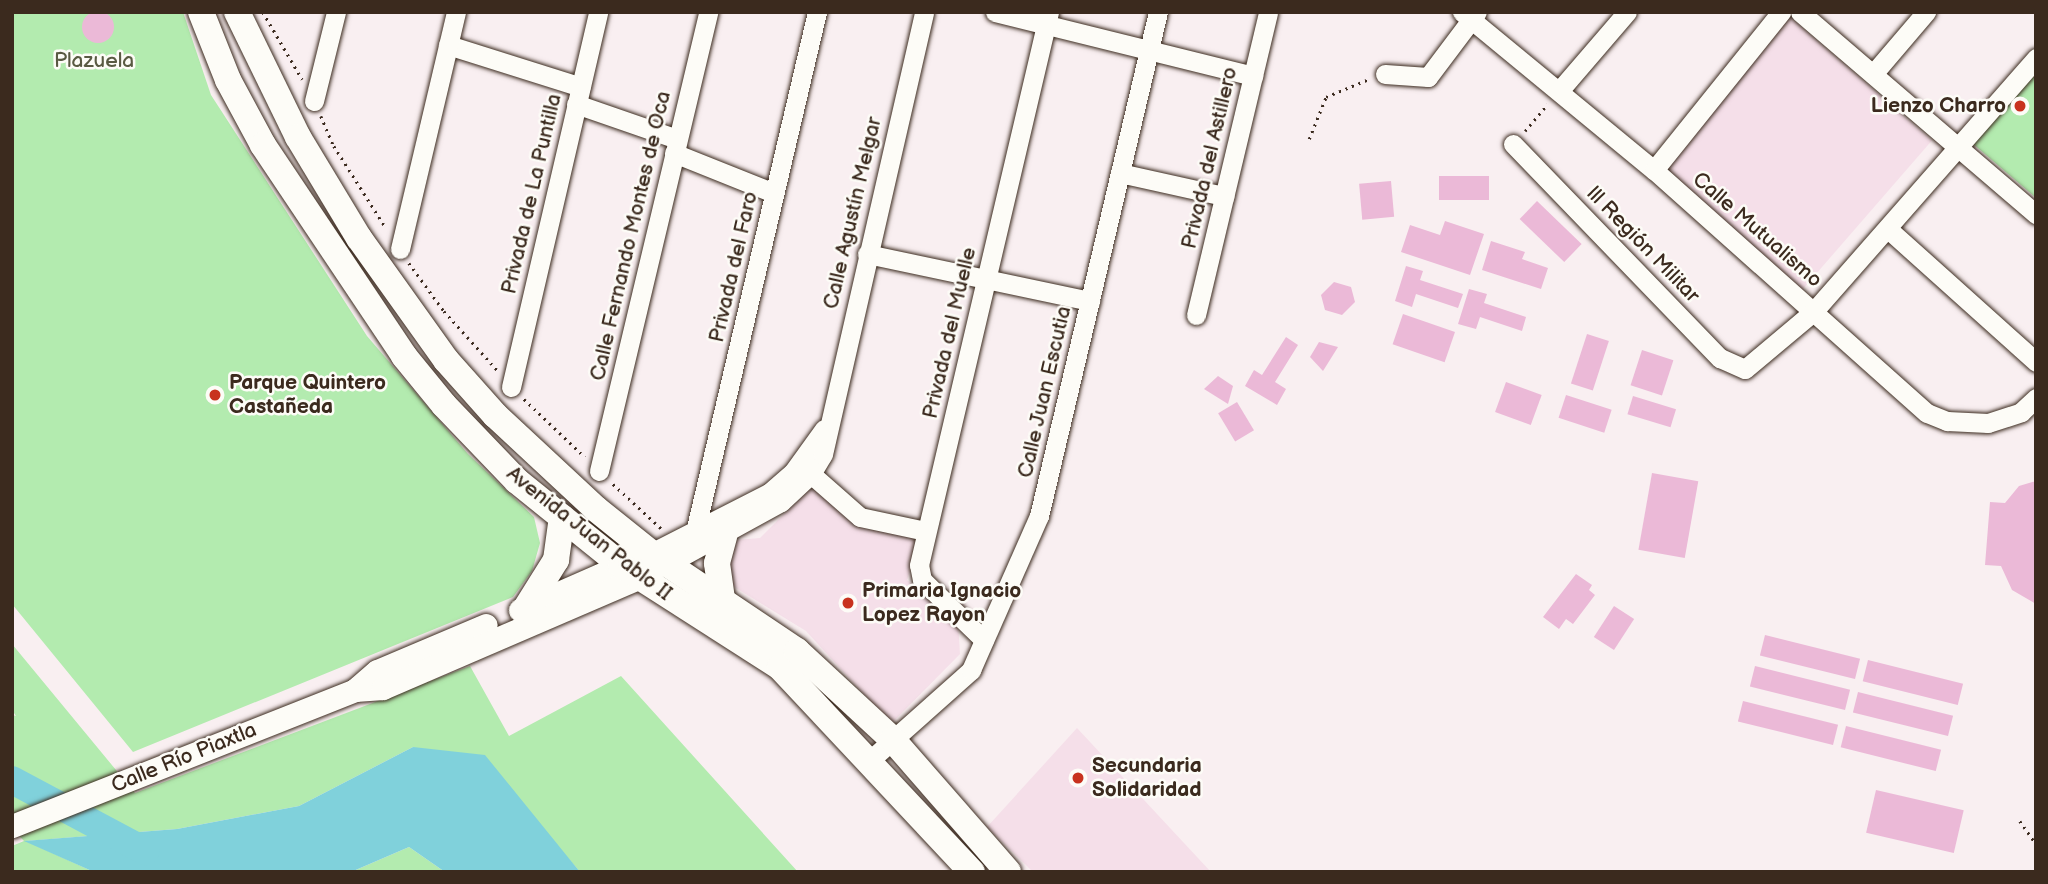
<!DOCTYPE html>
<html>
<head>
<meta charset="utf-8">
<style>
  body { margin:0 }
  #map { position:relative; width:2048px; height:884px; overflow:hidden; background:#f9eff1; font-family:"Balsamiq Sans",sans-serif }
  div>[style] { position:absolute }
  .built>* { inset:0; background:#f5dfe9; transform-origin:0 0 }
  .green>* { inset:0; background:#b3ebaf }
  .water>* { inset:0; background:#80d1db }
  .river>* { height:28px; margin:-14px; padding:0 14px; transform-origin:14px; border-radius:14px; background:#80d1db }
  .building>* { inset:0; background:#ebb9d7; transform-origin:0 0 }
  .round { border-radius:50% }
  .path>* { height:2.5px; margin-top:-1.25px; transform-origin:0; background:repeating-linear-gradient(90deg,#3b2a1e 0 2px,transparent 0 7px) }
  .roads { filter:drop-shadow(0 0 2px #3b2a1e) drop-shadow(0 0 2px #3b2a1e) }
  .minor>* { height:19px; margin:-9.5px; padding:0 9.5px; transform-origin:9.5px; border-radius:9.5px; background:#fdfcf7 }
  .tertiary>* { height:23px; margin:-11.5px; padding:0 11.5px; transform-origin:11.5px; border-radius:11.5px; background:#fdfcf7 }
  .secondary>* { height:26px; margin:-13px; padding:0 13px; transform-origin:13px; border-radius:13px; background:#fdfcf7 }
  .dots>* { width:19px; height:19px; translate:-50% -50%; box-sizing:border-box; border:4px solid #fdfcf7; border-radius:50% }
  span { translate:-50% -50%; white-space:nowrap; text-align:center; line-height:1.15; -webkit-text-stroke:5px #fdfcf7; paint-order:stroke }
  .park-label { font-size:21px; color:#595a42 }
  .poi-label { font-size:21px; color:#3b2a1e; font-weight:700 }
  .right { translate:-100% -50%; text-align:right }
  .left { translate:0 -50%; text-align:left }
  .street-label { font-size:21px; color:#3b2a1e }
  .frame { position:absolute; inset:0; border:14px solid #3b2a1e; pointer-events:none }
</style>
</head>
<body>
<div id="map">
  <div class="built">
    <i style="left:1784px;top:12px;width:196px;height:200px;rotate:41deg"></i>
    <i style="clip-path:polygon(815px 483px,922px 538px,907px 580px,958px 622px,960px 654px,891px 724px,806px 631px,731px 585px,728px 553px,736px 540px,760px 538px)"></i>
    <i style="clip-path:polygon(1077px 728px,1211px 872px,1033px 872px,987px 827px)"></i>
  </div>
  <div class="green">
    <i style="clip-path:polygon(12px 12px,183px 12px,211px 95px,367px 336px,468px 454px,534px 517px,540px 543px,532px 571px,513px 597px,133px 752px,12px 604px)"></i>
    <i style="clip-path:polygon(2036px 70px,2036px 198px,1972px 143px)"></i>
    <i style="clip-path:polygon(12px 644px,135px 793px,470px 666px,509px 736px,621px 676px,798px 872px,580px 872px,555px 843px,413px 747px,299px 806px,177px 829px,26px 841px,94px 872px,12px 872px,12px 846px,24px 841px,12px 828px,12px 715px,16px 716px,12px 710px)"></i>
    <i style="clip-path:polygon(409px 847px,445px 872px,351px 872px)"></i>
  </div>
  <div class="water">
    <i style="clip-path:polygon(413px 747px,485px 755px,580px 872px,445px 872px,409px 847px,351px 872px,94px 872px,24px 841px,177px 829px,299px 806px)"></i>
  </div>
  <div class="river">
    <i style="left:12px;top:780px;width:151px;rotate:28.1deg"></i>
  </div>
  <div class="building">
    <i class="round" style="left:82px;top:11px;width:32px;height:32px"></i>
    <i style="left:1489px;top:176px;width:24px;height:50px;rotate:90deg"></i>
    <i style="left:1391px;top:181px;width:36px;height:32px;rotate:85deg"></i>
    <i style="left:1537px;top:201px;width:62px;height:25px;rotate:44deg"></i>
    <i style="clip-path:polygon(1445px 221px,1484px 234px,1470px 275px,1401px 252px,1410px 225px,1440px 235px)"></i>
    <i style="clip-path:polygon(1491px 241px,1525px 252px,1522px 259px,1548px 268px,1541px 289px,1482px 270px)"></i>
    <i style="clip-path:polygon(1406px 266px,1423px 271px,1420px 280px,1463px 294px,1458px 308px,1416px 294px,1412px 307px,1395px 301px)"></i>
    <i style="clip-path:polygon(1334px 282px,1351px 287px,1355px 302px,1342px 315px,1325px 310px,1321px 295px)"></i>
    <i style="clip-path:polygon(1469px 289px,1487px 294px,1484px 303px,1526px 317px,1522px 331px,1480px 317px,1476px 329px,1458px 324px)"></i>
    <i style="left:1403px;top:314px;width:55px;height:32px;rotate:19deg"></i>
    <i style="left:1587px;top:334px;width:23px;height:52px;rotate:18deg"></i>
    <i style="clip-path:polygon(1286px 337px,1298px 345px,1275px 382px,1286px 389px,1277px 405px,1245px 386px,1254px 370px,1262px 375px)"></i>
    <i style="clip-path:polygon(1319px 342px,1338px 347px,1323px 371px,1310px 357px)"></i>
    <i style="left:1642px;top:350px;width:33px;height:37px;rotate:18deg"></i>
    <i style="clip-path:polygon(1218px 376px,1233px 386px,1228px 404px,1204px 389px)"></i>
    <i style="left:1506px;top:382px;width:38px;height:32px;rotate:20deg"></i>
    <i style="left:1566px;top:395px;width:48px;height:24px;rotate:18deg"></i>
    <i style="left:1633px;top:396px;width:45px;height:19px;rotate:17deg"></i>
    <i style="left:1237px;top:402px;width:33px;height:22px;rotate:59deg"></i>
    <i style="left:1652px;top:473px;width:47px;height:78px;rotate:10deg"></i>
    <i style="clip-path:polygon(2036px 481px,2036px 604px,2012px 590px,2001px 566px,1985px 565px,1990px 502px,2005px 503px,2019px 486px)"></i>
    <i style="clip-path:polygon(1576px 574px,1592px 585px,1589px 590px,1595px 595px,1573px 624px,1566px 619px,1559px 629px,1543px 617px)"></i>
    <i style="left:1614px;top:606px;width:24px;height:37px;rotate:33deg"></i>
    <i style="left:1765px;top:635px;width:98px;height:21px;rotate:14deg"></i>
    <i style="left:1868px;top:660px;width:98px;height:22px;rotate:14deg"></i>
    <i style="left:1755px;top:666px;width:98px;height:21px;rotate:14deg"></i>
    <i style="left:1858px;top:692px;width:98px;height:21px;rotate:14deg"></i>
    <i style="left:1743px;top:701px;width:98px;height:21px;rotate:14deg"></i>
    <i style="left:1846px;top:726px;width:98px;height:22px;rotate:14deg"></i>
    <i style="left:1876px;top:790px;width:90px;height:44px;rotate:13deg"></i>
  </div>
  <div class="path">
    <i style="left:263px;top:12px;width:78px;rotate:59.8deg"></i>
    <i style="left:321px;top:116px;width:33px;rotate:67deg"></i>
    <i style="left:334px;top:146px;width:97px;rotate:57.6deg"></i>
    <i style="left:1525px;top:131px;width:35px;rotate:-50deg"></i>
    <i style="left:1309px;top:139px;width:45px;rotate:-68deg"></i>
    <i style="left:1326px;top:97px;width:47px;rotate:-22.7deg"></i>
    <i style="left:409px;top:263px;width:59px;rotate:53.9deg"></i>
    <i style="left:444px;top:311px;width:81px;rotate:48deg"></i>
    <i style="left:524px;top:399px;width:84px;rotate:43.6deg"></i>
    <i style="left:613px;top:484px;width:67px;rotate:42.6deg"></i>
    <i style="left:2020px;top:821px;width:28px;rotate:55deg"></i>
  </div>
  <div class="roads">
    <div class="minor">
      <i style="left:995px;top:12px;width:266px;rotate:13.9deg"></i>
      <i style="left:1462px;top:12px;width:249px;rotate:39.5deg"></i>
      <i style="left:1654px;top:170px;width:365px;rotate:41.7deg"></i>
      <i style="left:1927px;top:413px;width:22px;rotate:22deg"></i>
      <i style="left:1947px;top:421px;width:41px;rotate:2.8deg"></i>
      <i style="left:1988px;top:423px;width:35px;rotate:-18deg"></i>
      <i style="left:2021px;top:412px;width:21px;rotate:-43deg"></i>
      <i style="left:1800px;top:12px;width:311px;rotate:40.6deg"></i>
      <i style="left:448px;top:45px;width:139px;rotate:17.5deg"></i>
      <i style="left:1385px;top:74px;width:43px;rotate:4deg"></i>
      <i style="left:1428px;top:77px;width:81px;rotate:-53deg"></i>
      <i style="left:1873px;top:74px;width:82px;rotate:-49.5deg"></i>
      <i style="left:1559px;top:91px;width:104px;rotate:-49.3deg"></i>
      <i style="left:314px;top:101px;width:92px;rotate:-76.1deg"></i>
      <i style="left:576px;top:104px;width:107px;rotate:19.1deg"></i>
      <i style="left:1513px;top:144px;width:298px;rotate:46deg"></i>
      <i style="left:1720px;top:358px;width:27px;rotate:24deg"></i>
      <i style="left:1745px;top:369px;width:90px;rotate:-40deg"></i>
      <i style="left:1814px;top:311px;width:337px;rotate:-48.7deg"></i>
      <i style="left:674px;top:153px;width:108px;rotate:21.8deg"></i>
      <i style="left:1654px;top:170px;width:203px;rotate:-51.2deg"></i>
      <i style="left:1120px;top:173px;width:107px;rotate:12.5deg"></i>
      <i style="left:1888px;top:229px;width:199px;rotate:41.9deg"></i>
      <i style="left:400px;top:249px;width:244px;rotate:-76.7deg"></i>
      <i style="left:867px;top:254px;width:228px;rotate:11.9deg"></i>
      <i style="left:1196px;top:315px;width:311px;rotate:-76.6deg"></i>
      <i style="left:511px;top:387px;width:385px;rotate:-76.9deg"></i>
      <i style="left:599px;top:471px;width:472px;rotate:-76.6deg"></i>
      <i style="left:811px;top:474px;width:65px;rotate:41.3deg"></i>
      <i style="left:860px;top:517px;width:67px;rotate:12deg"></i>
      <i style="left:695px;top:532px;width:534px;rotate:-76.8deg"></i>
      <i style="left:651px;top:553px;width:132px;rotate:-27deg"></i>
      <i style="left:769px;top:493px;width:32px;rotate:-41deg"></i>
      <i style="left:793px;top:472px;width:53px;rotate:-54.2deg"></i>
      <i style="left:668px;top:564px;width:129px;rotate:-28.8deg"></i>
      <i style="left:781px;top:502px;width:41px;rotate:-43deg"></i>
      <i style="left:811px;top:474px;width:23px;rotate:-59deg"></i>
      <i style="left:823px;top:454px;width:453px;rotate:-77.1deg"></i>
      <i style="left:984px;top:640px;width:86px;rotate:-135.9deg"></i>
      <i style="left:922px;top:580px;width:15px;rotate:-101deg"></i>
      <i style="left:919px;top:565px;width:568px;rotate:-76.77deg"></i>
      <i style="left:869px;top:761px;width:137px;rotate:-41.7deg"></i>
      <i style="left:971px;top:670px;width:168px;rotate:-66.2deg"></i>
      <i style="left:1039px;top:516px;width:518px;rotate:-76.72deg"></i>
    </div>
    <div class="tertiary">
      <i style="left:520px;top:610px;width:127px;rotate:-23.7deg"></i>
      <i style="left:355px;top:690px;width:29px;rotate:-41deg"></i>
      <i style="left:377px;top:671px;width:118px;rotate:-22.9deg"></i>
      <i style="left:12px;top:826px;width:369px;rotate:-21.6deg"></i>
      <i style="left:355px;top:690px;width:28px;rotate:-4deg"></i>
      <i style="left:383px;top:688px;width:293px;rotate:-23.3deg"></i>
    </div>
    <div class="secondary">
      <i style="left:201px;top:12px;width:73px;rotate:68.3deg"></i>
      <i style="left:228px;top:80px;width:74px;rotate:61.7deg"></i>
      <i style="left:263px;top:145px;width:254px;rotate:56.2deg"></i>
      <i style="left:404px;top:356px;width:63px;rotate:50.8deg"></i>
      <i style="left:444px;top:405px;width:105px;rotate:46.2deg"></i>
      <i style="left:517px;top:481px;width:134px;rotate:38.9deg"></i>
      <i style="left:621px;top:565px;width:189px;rotate:32.7deg"></i>
      <i style="left:780px;top:667px;width:281px;rotate:46.9deg"></i>
      <i style="left:237px;top:12px;width:139px;rotate:64deg"></i>
      <i style="left:298px;top:137px;width:118px;rotate:58.9deg"></i>
      <i style="left:359px;top:238px;width:150px;rotate:54.5deg"></i>
      <i style="left:446px;top:360px;width:74px;rotate:48.3deg"></i>
      <i style="left:495px;top:415px;width:138px;rotate:42.9deg"></i>
      <i style="left:596px;top:509px;width:70px;rotate:38.7deg"></i>
      <i style="left:651px;top:553px;width:176px;rotate:33.9deg"></i>
      <i style="left:797px;top:651px;width:131px;rotate:42.8deg"></i>
      <i style="left:893px;top:740px;width:175px;rotate:48.9deg"></i>
      <i style="left:722px;top:599px;width:36px;rotate:-98deg"></i>
      <i style="left:717px;top:563px;width:28px;rotate:-75deg"></i>
      <i style="left:526px;top:608px;width:57px;rotate:-58deg"></i>
      <i style="left:556px;top:560px;width:43px;rotate:-82.1deg"></i>
    </div>
  </div>
  <div class="dots">
    <i style="left:2020px;top:106px;background:#c8321e"></i>
    <i style="left:215px;top:395px;background:#c8321e"></i>
    <i style="left:848px;top:603px;background:#c8321e"></i>
    <i style="left:1078px;top:778px;background:#c8321e"></i>
  </div>
  <div class="park-label">
    <span style="left:94px;top:61px">Plazuela</span>
  </div>
  <div class="poi-label">
    <span class="right" style="left:2006px;top:106px">Lienzo Charro</span>
    <span class="left" style="left:229px;top:395px">Parque Quintero<br>Castañeda</span>
    <span class="left" style="left:862px;top:603px">Primaria Ignacio<br>Lopez Rayon</span>
    <span class="left" style="left:1092px;top:778px">Secundaria<br>Solidaridad</span>
  </div>
  <div class="street-label">
    <span style="left:1210px;top:158px;rotate:-77deg">Privada del Astillero</span>
    <span style="left:532px;top:194px;rotate:-77deg">Privada de La Puntilla</span>
    <span style="left:853px;top:213px;rotate:-77deg">Calle Agustín Melgar</span>
    <span style="left:1757px;top:230px;rotate:41deg">Calle Mutualismo</span>
    <span style="left:631px;top:236px;rotate:-77deg">Calle Fernando Montes de Oca</span>
    <span style="left:1643px;top:245px;rotate:46deg">lll Región Militar</span>
    <span style="left:734px;top:267px;rotate:-77deg">Privada del Faro</span>
    <span style="left:950px;top:333px;rotate:-77deg">Privada del Muelle</span>
    <span style="left:1045px;top:392px;rotate:-77deg">Calle Juan Escutia</span>
    <span style="left:589px;top:534px;rotate:38deg">Avenida Juan Pablo II</span>
    <span style="left:184px;top:758px;rotate:-22deg">Calle Río Piaxtla</span>
  </div>
  <div class="frame"></div>
</div>
</body>
</html>
